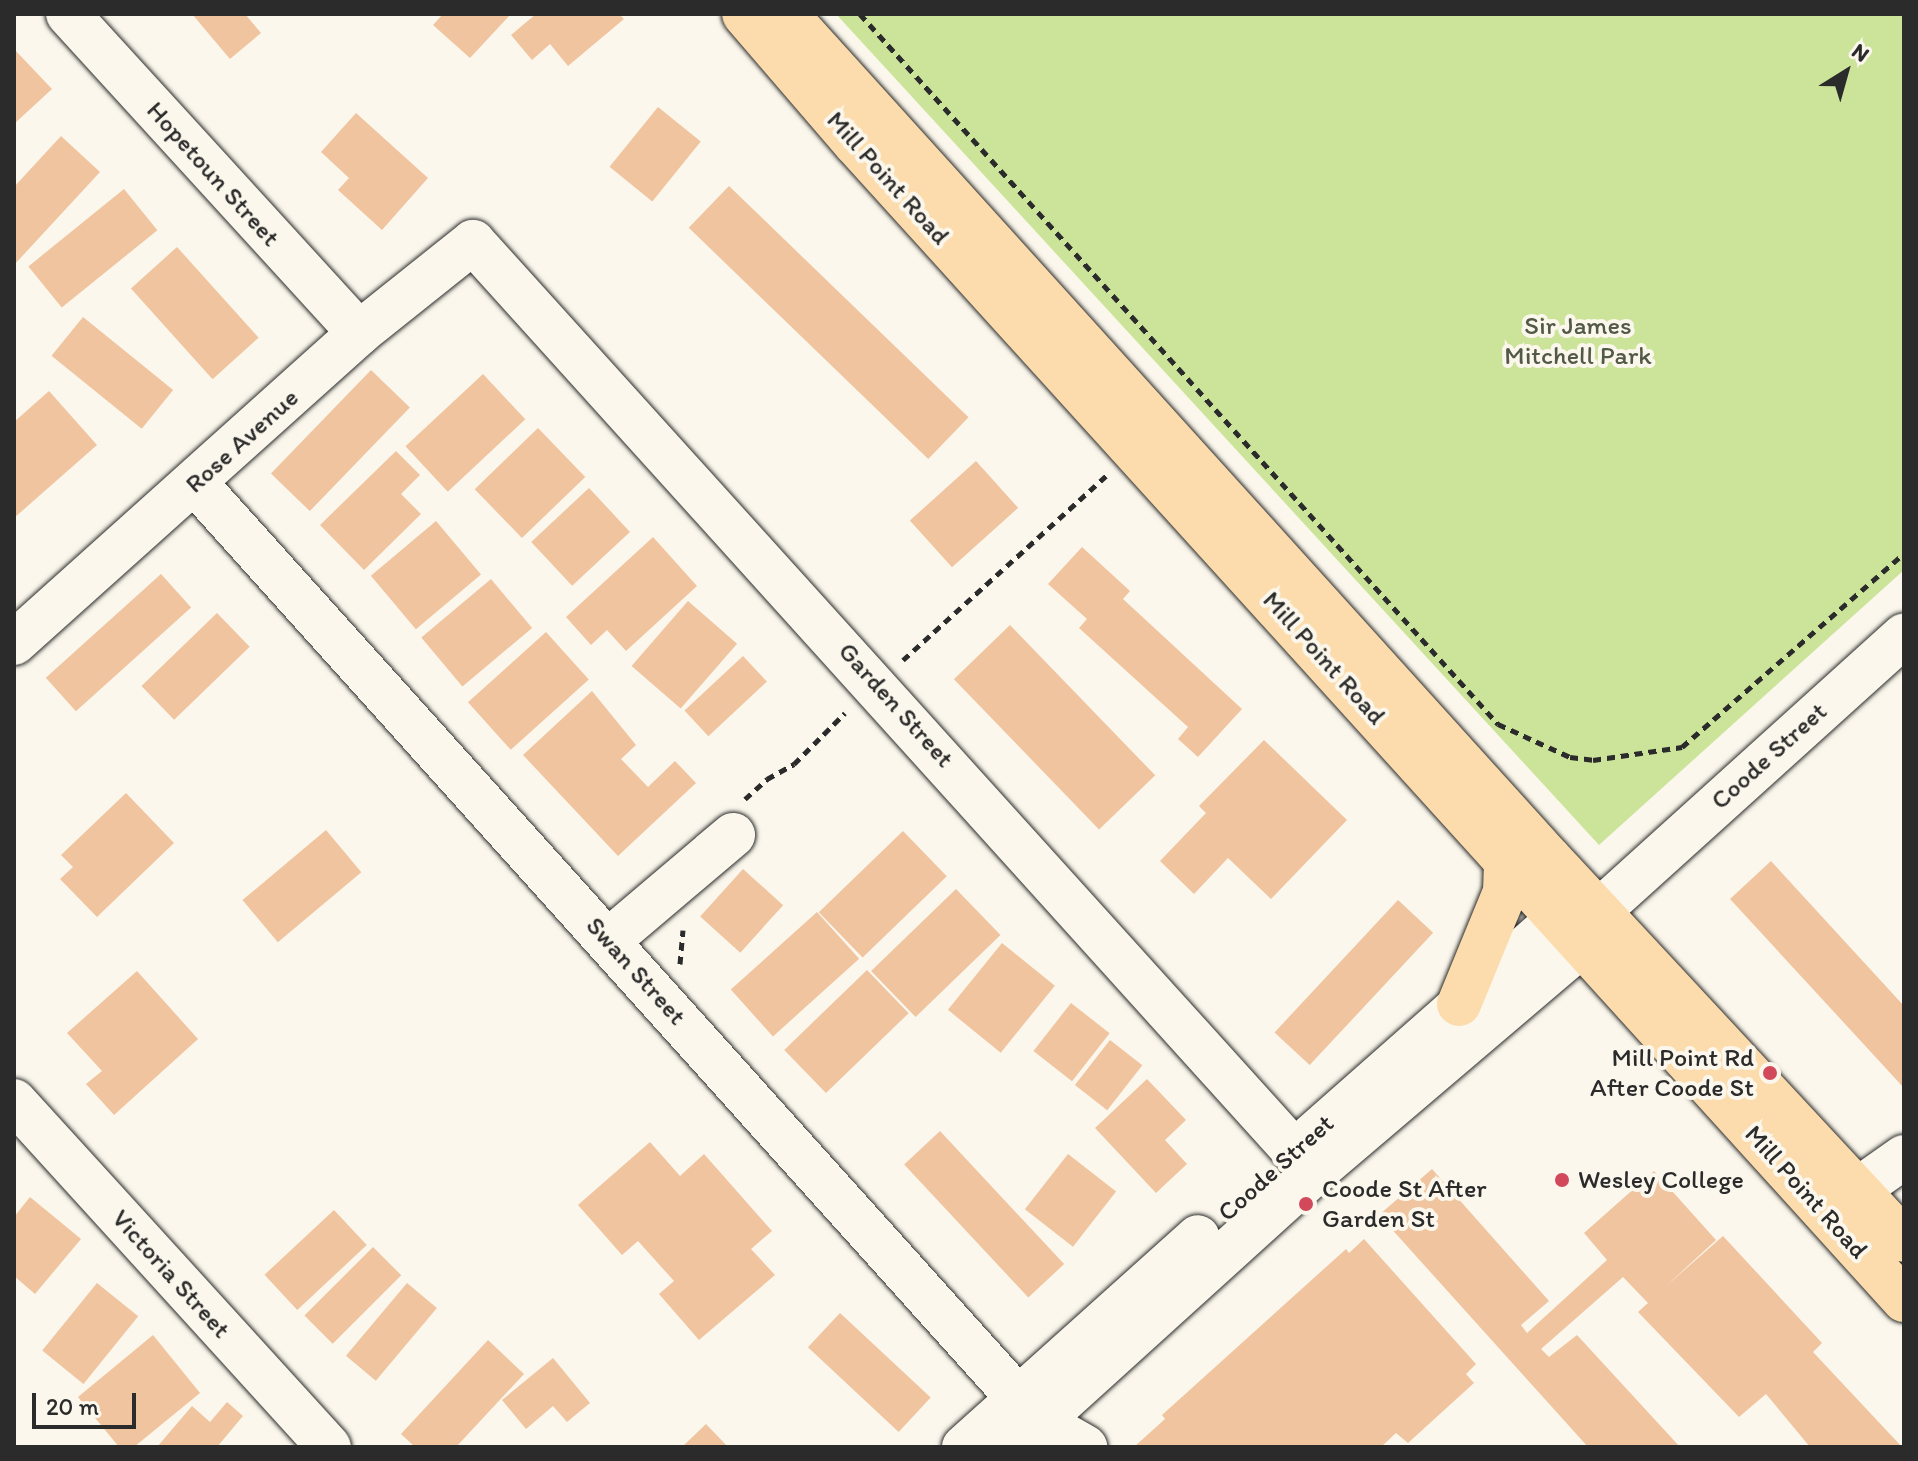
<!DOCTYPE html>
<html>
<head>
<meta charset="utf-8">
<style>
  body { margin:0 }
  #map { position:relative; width:1918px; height:1461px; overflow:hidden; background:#fbf7ec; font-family:Itim,sans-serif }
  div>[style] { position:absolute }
  .green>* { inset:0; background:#cbe49a }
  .building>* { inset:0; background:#f0c49f; transform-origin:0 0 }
  .path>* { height:5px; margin-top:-2.5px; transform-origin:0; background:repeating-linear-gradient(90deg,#2b2b2b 0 8px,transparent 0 14px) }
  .roads { filter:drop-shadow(0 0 2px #2b2b2b) drop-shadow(0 0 2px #2b2b2b) }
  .minor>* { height:44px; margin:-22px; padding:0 22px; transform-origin:22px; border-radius:22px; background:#fbf7ec }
  .major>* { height:44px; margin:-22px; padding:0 22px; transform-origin:22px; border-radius:22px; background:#fcdcac }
  .dots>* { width:22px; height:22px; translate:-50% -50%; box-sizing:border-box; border:4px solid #fbf7ec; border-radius:50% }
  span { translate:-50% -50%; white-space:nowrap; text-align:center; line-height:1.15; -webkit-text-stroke:8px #fbf7ec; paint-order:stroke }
  .street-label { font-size:26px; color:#2b2b2b }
  .park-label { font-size:26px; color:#535947 }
  .poi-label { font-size:26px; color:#2b2b2b }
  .right { translate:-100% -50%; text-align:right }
  .left { translate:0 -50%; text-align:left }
  .frame { position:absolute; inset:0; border:16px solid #2b2b2b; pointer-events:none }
  .north { position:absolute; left:1806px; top:32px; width:80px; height:80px; -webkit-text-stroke:6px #fbf7ec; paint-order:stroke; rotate:37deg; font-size:22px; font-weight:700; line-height:32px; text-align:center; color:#2b2b2b }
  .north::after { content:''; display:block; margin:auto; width:28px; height:36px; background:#2b2b2b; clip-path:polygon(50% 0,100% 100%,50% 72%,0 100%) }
  .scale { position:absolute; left:32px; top:1393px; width:104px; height:36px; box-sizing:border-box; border:4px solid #2b2b2b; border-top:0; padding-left:10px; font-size:24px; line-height:28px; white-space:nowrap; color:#2b2b2b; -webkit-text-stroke:6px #fbf7ec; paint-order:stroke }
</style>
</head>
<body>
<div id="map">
  <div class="green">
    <i style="clip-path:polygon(836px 14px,1904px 14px,1904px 570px,1599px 845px)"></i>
  </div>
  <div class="building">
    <i style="clip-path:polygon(192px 14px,245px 14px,261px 33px,230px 59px)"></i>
    <i style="clip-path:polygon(443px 14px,511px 14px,470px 58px,433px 25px)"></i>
    <i style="clip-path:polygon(536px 14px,619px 14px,624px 19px,568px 66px,550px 44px,532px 60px,511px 35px)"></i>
    <i style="clip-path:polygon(14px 49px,52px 89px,14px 124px)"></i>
    <i style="left:658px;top:107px;width:55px;height:77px;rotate:39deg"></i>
    <i style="clip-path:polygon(356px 113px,428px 178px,382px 230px,338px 190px,349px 178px,321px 152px)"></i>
    <i style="clip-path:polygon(61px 136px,100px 172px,14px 265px,14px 187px)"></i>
    <i style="left:729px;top:186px;width:333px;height:58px;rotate:44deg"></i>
    <i style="left:124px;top:189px;width:53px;height:123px;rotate:51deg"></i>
    <i style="left:177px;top:247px;width:122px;height:62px;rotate:48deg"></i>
    <i style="left:83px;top:317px;width:116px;height:50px;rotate:39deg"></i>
    <i style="left:371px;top:370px;width:54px;height:144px;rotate:44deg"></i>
    <i style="left:483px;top:374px;width:62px;height:106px;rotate:47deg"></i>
    <i style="clip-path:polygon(49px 391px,97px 445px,14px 518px,14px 422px)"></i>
    <i style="left:538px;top:428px;width:68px;height:88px;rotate:46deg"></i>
    <i style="clip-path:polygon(396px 451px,420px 475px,401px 494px,421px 514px,364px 570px,320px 525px)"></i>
    <i style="left:976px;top:461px;width:63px;height:89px;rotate:48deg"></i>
    <i style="left:589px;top:488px;width:60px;height:79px;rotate:47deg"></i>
    <i style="left:436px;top:521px;width:70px;height:85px;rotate:50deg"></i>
    <i style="clip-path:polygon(653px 537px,697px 586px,626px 651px,607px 630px,591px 645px,566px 617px)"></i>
    <i style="clip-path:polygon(1082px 547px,1130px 591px,1123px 599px,1242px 709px,1198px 757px,1178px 739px,1188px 727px,1079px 628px,1087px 619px,1048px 584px)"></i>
    <i style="left:161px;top:574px;width:45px;height:155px;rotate:48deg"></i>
    <i style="left:491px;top:579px;width:64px;height:91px;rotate:50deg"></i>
    <i style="left:688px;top:601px;width:65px;height:86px;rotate:41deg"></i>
    <i style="left:217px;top:613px;width:47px;height:105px;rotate:46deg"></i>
    <i style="left:1010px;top:625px;width:209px;height:78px;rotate:46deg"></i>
    <i style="left:546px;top:632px;width:64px;height:105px;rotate:48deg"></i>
    <i style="left:743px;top:656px;width:35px;height:80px;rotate:47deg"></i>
    <i style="clip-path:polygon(592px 691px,636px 745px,621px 759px,648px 787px,675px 761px,696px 783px,618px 856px,523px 755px)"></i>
    <i style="clip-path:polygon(1264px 740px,1347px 820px,1271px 899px,1228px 858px,1194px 894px,1160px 861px,1206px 813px,1199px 806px)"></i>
    <i style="clip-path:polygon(126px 793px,174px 843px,97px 917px,60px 879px,73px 867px,61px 855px)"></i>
    <i style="left:326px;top:830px;width:55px;height:109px;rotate:50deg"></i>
    <i style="left:903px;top:831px;width:63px;height:117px;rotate:46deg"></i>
    <i style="clip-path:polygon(1771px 861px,1904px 1006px,1904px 1088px,1730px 899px)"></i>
    <i style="left:743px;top:869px;width:54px;height:64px;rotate:42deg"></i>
    <i style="left:956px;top:889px;width:64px;height:118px;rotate:46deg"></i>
    <i style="left:1398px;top:900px;width:48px;height:181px;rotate:43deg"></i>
    <i style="left:817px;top:912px;width:63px;height:116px;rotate:48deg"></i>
    <i style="left:1002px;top:943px;width:68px;height:86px;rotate:39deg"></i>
    <i style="left:867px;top:970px;width:60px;height:115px;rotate:46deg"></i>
    <i style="clip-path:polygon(137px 971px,198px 1039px,114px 1115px,86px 1084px,102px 1071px,67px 1033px)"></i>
    <i style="left:1071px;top:1003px;width:49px;height:61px;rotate:38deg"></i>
    <i style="left:1110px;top:1040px;width:41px;height:57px;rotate:38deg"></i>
    <i style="clip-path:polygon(1147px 1079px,1186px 1120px,1165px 1140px,1187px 1164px,1156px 1193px,1095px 1128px)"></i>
    <i style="left:940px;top:1131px;width:182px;height:49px;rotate:47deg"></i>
    <i style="clip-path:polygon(650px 1142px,680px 1176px,704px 1154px,772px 1231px,751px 1249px,775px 1275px,699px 1340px,659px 1294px,674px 1281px,638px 1241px,622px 1255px,578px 1205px)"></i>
    <i style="left:1068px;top:1154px;width:61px;height:70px;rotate:38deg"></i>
    <i style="clip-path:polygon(1432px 1169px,1549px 1301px,1521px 1325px,1527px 1333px,1607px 1260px,1584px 1233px,1654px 1171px,1716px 1240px,1664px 1288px,1723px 1236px,1822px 1343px,1813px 1352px,1902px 1447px,1810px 1447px,1766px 1394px,1739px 1417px,1638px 1312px,1648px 1303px,1623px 1277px,1541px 1349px,1549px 1357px,1577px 1335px,1680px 1447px,1588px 1447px,1379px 1215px)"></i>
    <i style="clip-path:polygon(30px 1197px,81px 1239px,35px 1294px,14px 1276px,14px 1217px)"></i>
    <i style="left:334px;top:1210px;width:48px;height:95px;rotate:47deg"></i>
    <i style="clip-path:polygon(1364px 1239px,1476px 1364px,1466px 1374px,1474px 1383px,1408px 1443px,1396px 1433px,1381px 1447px,1134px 1447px,1165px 1419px,1162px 1415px,1346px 1249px,1349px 1253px)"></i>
    <i style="left:373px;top:1247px;width:40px;height:97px;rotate:45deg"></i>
    <i style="left:97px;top:1283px;width:53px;height:87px;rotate:39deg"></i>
    <i style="left:407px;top:1283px;width:39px;height:95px;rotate:40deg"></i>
    <i style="left:840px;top:1313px;width:124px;height:47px;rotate:43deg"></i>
    <i style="clip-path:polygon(153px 1335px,200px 1393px,134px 1447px,119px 1447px,78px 1397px)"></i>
    <i style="clip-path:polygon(488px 1340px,524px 1374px,456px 1447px,415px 1447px,401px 1434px)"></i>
    <i style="clip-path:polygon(553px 1358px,590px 1403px,567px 1422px,553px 1406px,526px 1429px,502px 1400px)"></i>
    <i style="clip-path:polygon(227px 1402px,243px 1416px,217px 1447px,157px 1447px,192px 1406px,210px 1422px)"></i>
    <i style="clip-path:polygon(706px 1424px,728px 1447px,682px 1447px)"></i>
  </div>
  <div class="path">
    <i style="left:860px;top:14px;width:955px;rotate:48.06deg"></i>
    <i style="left:1498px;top:724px;width:79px;rotate:24.6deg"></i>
    <i style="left:1570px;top:757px;width:23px;rotate:7deg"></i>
    <i style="left:1593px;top:760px;width:90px;rotate:-8.3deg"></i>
    <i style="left:1682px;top:747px;width:295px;rotate:-41.1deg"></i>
    <i style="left:903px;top:660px;width:274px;rotate:-42.2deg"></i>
    <i style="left:745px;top:799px;width:30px;rotate:-42deg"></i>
    <i style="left:767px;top:779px;width:31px;rotate:-29deg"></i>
    <i style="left:794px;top:764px;width:72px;rotate:-45deg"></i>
    <i style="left:680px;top:964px;width:34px;rotate:-85deg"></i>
  </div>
  <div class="roads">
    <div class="minor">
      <i style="left:68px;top:14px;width:432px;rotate:47.6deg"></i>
      <i style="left:196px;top:484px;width:1231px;rotate:48.03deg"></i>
      <i style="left:1019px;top:1399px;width:32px;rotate:46deg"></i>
      <i style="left:1041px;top:1422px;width:51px;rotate:29.6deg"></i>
      <i style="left:14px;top:643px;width:464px;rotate:-41.9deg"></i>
      <i style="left:359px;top:333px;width:146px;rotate:-38.6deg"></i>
      <i style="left:473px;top:242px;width:1255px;rotate:47.91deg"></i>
      <i style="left:608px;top:941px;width:164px;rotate:-40.3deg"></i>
      <i style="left:14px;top:1101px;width:468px;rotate:47.7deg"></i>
      <i style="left:1312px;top:1136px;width:328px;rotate:-41.4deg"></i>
      <i style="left:1558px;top:919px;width:40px;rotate:-12deg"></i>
      <i style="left:1860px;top:1188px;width:54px;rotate:-35.2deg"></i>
      <i style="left:964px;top:1447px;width:314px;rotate:-41.9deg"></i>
      <i style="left:1012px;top:1447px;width:408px;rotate:-42.2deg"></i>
      <i style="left:1314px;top:1173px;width:352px;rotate:-40.4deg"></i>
      <i style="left:1582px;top:945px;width:38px;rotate:-63deg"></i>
      <i style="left:1599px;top:911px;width:411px;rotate:-42.1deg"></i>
    </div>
    <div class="major">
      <i style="left:744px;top:14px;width:170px;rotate:49.3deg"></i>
      <i style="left:855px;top:143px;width:1562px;rotate:47.8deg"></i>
      <i style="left:786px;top:14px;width:1138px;rotate:47.89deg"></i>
      <i style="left:1549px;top:858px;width:521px;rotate:47.1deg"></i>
      <i style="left:1459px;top:1004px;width:121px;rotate:-67.7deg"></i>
      <i style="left:1505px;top:892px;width:31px;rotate:-88deg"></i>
    </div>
  </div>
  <div class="dots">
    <i style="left:1770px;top:1073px;background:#d1495b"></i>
    <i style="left:1562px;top:1180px;background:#d1495b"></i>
    <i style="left:1306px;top:1204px;background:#d1495b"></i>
  </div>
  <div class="street-label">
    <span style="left:213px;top:174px;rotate:48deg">Hopetoun Street</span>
    <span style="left:888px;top:178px;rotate:48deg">Mill Point Road</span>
    <span style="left:242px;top:441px;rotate:-42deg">Rose Avenue</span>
    <span style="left:1324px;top:658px;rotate:48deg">Mill Point Road</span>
    <span style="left:896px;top:705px;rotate:48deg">Garden Street</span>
    <span style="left:1769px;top:756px;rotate:-42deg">Coode Street</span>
    <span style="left:636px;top:971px;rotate:48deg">Swan Street</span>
    <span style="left:1276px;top:1168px;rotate:-42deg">Coode Street</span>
    <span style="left:1806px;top:1192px;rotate:48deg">Mill Point Road</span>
    <span style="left:171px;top:1274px;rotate:48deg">Victoria Street</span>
  </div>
  <div class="park-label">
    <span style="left:1578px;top:341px">Sir James<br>Mitchell Park</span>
  </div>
  <div class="poi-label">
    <span class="right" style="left:1754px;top:1073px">Mill Point Rd<br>After Coode St</span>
    <span class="left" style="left:1578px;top:1180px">Wesley College</span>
    <span class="left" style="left:1322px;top:1204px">Coode St After<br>Garden St</span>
  </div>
  <div class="frame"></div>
  <div class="north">N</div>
  <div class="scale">20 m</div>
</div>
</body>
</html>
